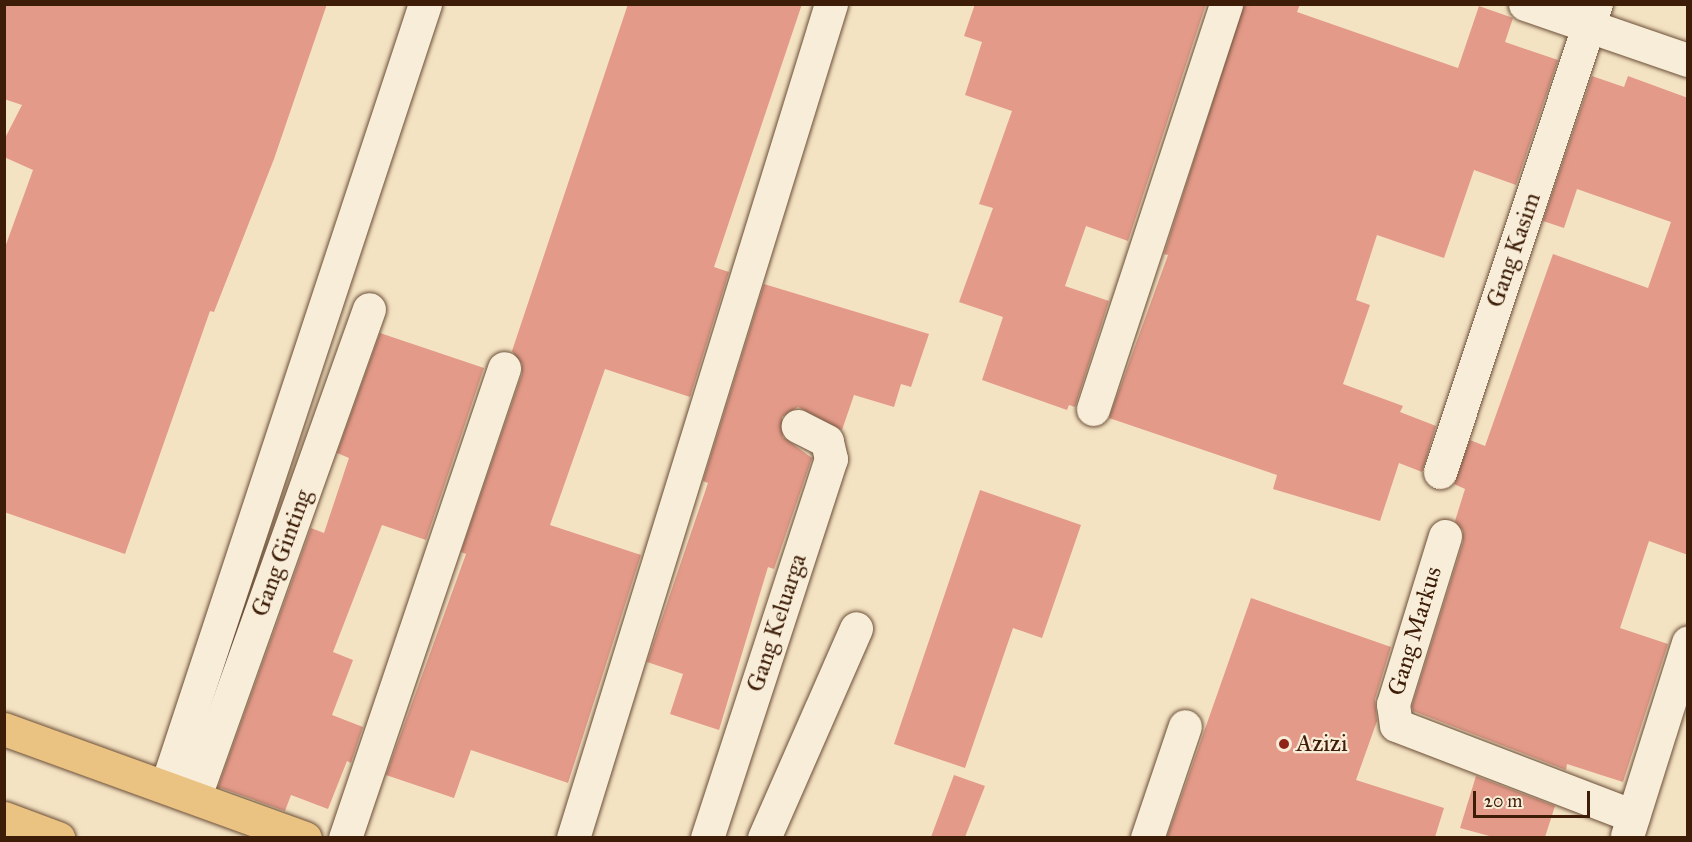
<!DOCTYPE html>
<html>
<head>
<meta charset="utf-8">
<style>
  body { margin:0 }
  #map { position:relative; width:1692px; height:842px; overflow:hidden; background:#f4e3c3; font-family:"IM FELL Great Primer",serif }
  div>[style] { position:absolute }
  .building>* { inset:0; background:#e39a89 }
  .roads { filter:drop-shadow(0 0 2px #6b4e37) drop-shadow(0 0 2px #6b4e37) }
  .minor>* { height:33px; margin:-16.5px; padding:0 16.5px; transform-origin:16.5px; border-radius:16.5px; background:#f8edd8 }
  .highway>* { height:33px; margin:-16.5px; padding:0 16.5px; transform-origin:16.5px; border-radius:16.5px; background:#eac282 }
  .dots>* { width:16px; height:16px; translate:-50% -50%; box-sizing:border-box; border:3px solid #f8edd8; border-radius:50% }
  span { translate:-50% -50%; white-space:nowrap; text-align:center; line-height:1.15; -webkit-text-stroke:4.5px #f8edd8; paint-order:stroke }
  .street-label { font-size:24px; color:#3d1d08 }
  .poi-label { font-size:24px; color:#3d1d08 }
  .left { translate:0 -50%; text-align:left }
  .frame { position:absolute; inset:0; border:6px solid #3d1d08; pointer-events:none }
  .scale { position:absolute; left:1473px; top:791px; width:117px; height:27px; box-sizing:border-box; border:3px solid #3d1d08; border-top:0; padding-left:8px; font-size:18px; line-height:21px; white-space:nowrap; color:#3d1d08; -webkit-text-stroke:4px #f8edd8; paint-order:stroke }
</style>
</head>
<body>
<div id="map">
  <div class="building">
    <i style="clip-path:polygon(4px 4px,327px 4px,274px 159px,214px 312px,210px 311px,125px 554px,4px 512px,4px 250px,33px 170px,4px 157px,4px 140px,22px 105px,4px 99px)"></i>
    <i style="clip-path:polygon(628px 4px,802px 4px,714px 267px,729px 272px,690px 397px,605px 369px,550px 525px,641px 555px,568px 783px,471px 750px,454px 798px,386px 775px,466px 554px,461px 552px,522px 374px,522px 364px,512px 351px)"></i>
    <i style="clip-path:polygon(975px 4px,1206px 4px,1128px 241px,1086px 226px,1065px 286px,1109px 301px,1075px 407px,1069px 405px,1067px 410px,982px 380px,1003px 317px,959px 302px,993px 208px,979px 204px,1012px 111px,965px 95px,982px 42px,964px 36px)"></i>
    <i style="clip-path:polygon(1244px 4px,1300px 4px,1297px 12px,1458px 68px,1479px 6px,1513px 18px,1505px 42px,1558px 60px,1516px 185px,1474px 170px,1444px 258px,1377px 235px,1356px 300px,1370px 305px,1343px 384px,1403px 406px,1400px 412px,1436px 426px,1422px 472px,1399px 463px,1380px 521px,1273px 489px,1277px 475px,1109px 418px,1168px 255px,1164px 254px)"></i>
    <i style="clip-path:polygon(1592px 76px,1624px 87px,1628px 76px,1688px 98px,1688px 555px,1649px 541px,1620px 628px,1668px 644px,1623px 782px,1567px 764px,1566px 770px,1413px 711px,1412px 706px,1463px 542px,1463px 531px,1455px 521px,1465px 489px,1454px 484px,1470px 440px,1485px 446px,1553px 254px,1648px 288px,1671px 222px,1577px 189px,1564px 228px,1543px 221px)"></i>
    <i style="clip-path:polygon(764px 284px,929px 334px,911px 387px,901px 384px,894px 407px,854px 395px,842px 430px,798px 407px,782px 417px,783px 437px,812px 458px,774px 569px,768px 567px,719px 730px,670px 714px,683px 674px,647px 662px,708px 483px,703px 481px)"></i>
    <i style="clip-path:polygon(380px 333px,484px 368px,426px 540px,382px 525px,333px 652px,353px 660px,332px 715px,363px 727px,351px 763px,347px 761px,328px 809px,291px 795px,285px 811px,218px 787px,311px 528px,324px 533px,349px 458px,337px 453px)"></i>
    <i style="clip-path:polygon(980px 490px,1081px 525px,1042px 638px,1013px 628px,965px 768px,894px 744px)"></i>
    <i style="clip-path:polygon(1251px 598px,1391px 647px,1375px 699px,1377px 721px,1356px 780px,1444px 808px,1435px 837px,1167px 837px)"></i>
    <i style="clip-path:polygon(954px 775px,985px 786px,965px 837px,931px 837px)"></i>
    <i style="clip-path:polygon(1476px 776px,1555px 806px,1545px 837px,1493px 837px,1460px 828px)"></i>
  </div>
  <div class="roads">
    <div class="minor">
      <i style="left:1525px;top:4px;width:172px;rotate:19deg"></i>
      <i style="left:1093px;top:409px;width:426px;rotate:-71.8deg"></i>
      <i style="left:1440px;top:472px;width:493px;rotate:-71.6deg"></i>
      <i style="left:1445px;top:536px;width:176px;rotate:107.2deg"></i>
      <i style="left:1393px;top:704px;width:21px;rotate:82deg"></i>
      <i style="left:1396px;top:725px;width:254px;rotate:21deg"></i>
      <i style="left:166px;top:787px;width:825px;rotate:-71.7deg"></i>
      <i style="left:195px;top:796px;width:517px;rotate:-70.34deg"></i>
      <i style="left:1627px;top:836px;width:203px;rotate:-72.5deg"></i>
      <i style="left:345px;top:838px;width:496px;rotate:-71.3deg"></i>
      <i style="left:573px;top:838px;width:873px;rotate:-72.81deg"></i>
      <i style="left:707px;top:838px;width:399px;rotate:-71.9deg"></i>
      <i style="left:831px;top:459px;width:18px;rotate:-103deg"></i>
      <i style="left:827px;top:441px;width:33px;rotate:-153deg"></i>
      <i style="left:764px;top:838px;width:229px;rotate:-66.3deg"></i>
      <i style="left:1147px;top:838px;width:118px;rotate:-71.3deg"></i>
    </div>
    <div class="highway">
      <i style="left:4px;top:729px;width:320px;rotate:19.9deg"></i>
      <i style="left:4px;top:818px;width:58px;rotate:20.3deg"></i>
    </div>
  </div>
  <div class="dots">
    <i style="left:1284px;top:744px;background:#8f2418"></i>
  </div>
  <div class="street-label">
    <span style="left:1514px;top:250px;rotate:-71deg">Gang Kasim</span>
    <span style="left:282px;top:553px;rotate:-70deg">Gang Ginting</span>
    <span style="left:777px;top:623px;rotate:-72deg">Gang Keluarga</span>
    <span style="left:1415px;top:631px;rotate:-73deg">Gang Markus</span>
  </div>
  <div class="poi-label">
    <span class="left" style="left:1296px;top:744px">Azizi</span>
  </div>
  <div class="frame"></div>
  <div class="scale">20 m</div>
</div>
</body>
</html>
